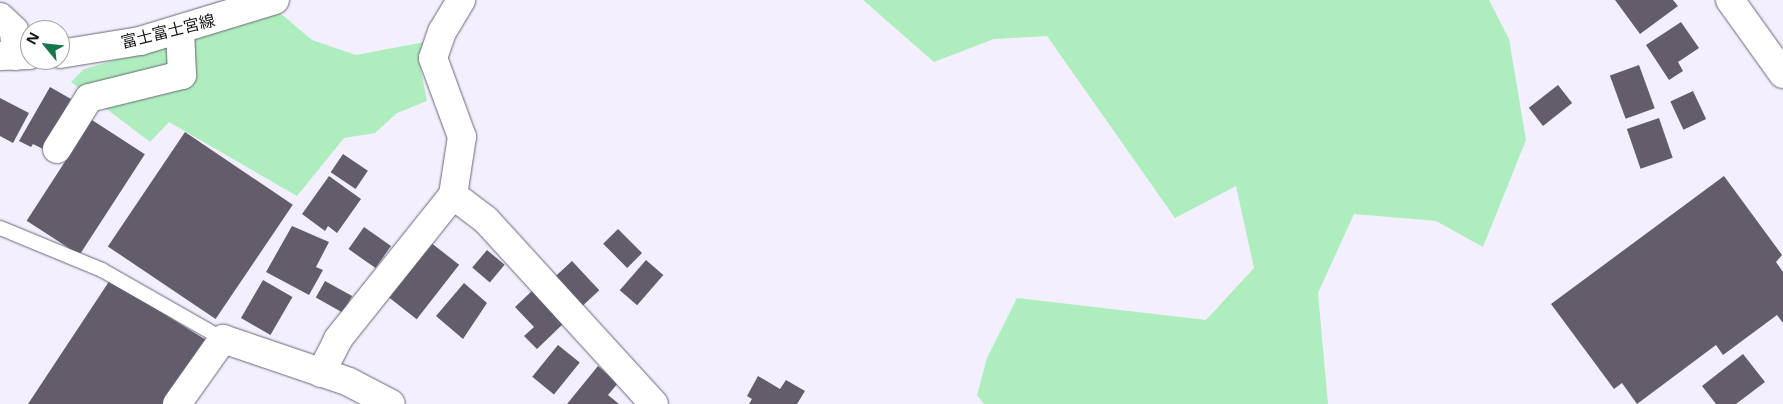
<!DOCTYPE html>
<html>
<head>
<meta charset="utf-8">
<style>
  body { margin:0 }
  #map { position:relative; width:1783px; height:404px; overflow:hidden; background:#f3efff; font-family:"Open Sans","Noto Sans JP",sans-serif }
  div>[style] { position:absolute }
  .green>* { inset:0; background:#aeeebe }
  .building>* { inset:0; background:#635d6b; transform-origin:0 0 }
  .roads { filter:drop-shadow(0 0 1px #6a6674) drop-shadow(0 0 1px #6a6674) }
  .service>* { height:14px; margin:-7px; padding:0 7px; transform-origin:7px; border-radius:7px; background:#fff }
  .minor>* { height:28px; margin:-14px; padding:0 14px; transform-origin:14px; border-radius:14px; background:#fff }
  .secondary>* { height:28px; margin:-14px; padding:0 14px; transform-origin:14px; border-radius:14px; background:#fff }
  span { translate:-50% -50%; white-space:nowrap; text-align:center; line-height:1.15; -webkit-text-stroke:5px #fff; paint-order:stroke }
  .street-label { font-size:16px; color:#16141a }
  .north { position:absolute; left:20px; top:20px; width:50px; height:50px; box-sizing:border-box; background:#fff; border:1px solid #a2a1a3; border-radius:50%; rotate:298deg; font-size:14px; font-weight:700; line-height:20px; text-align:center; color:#16141a }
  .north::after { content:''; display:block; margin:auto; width:18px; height:22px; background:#15754c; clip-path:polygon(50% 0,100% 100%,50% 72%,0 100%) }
</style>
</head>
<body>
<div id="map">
  <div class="green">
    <i style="clip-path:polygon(863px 0,1489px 0,1509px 39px,1526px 140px,1483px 247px,1436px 221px,1354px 214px,1318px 293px,1328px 404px,984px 404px,977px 395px,987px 358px,1017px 298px,1206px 320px,1254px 268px,1236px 186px,1175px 218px,1047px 36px,994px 39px,934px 62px)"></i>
    <i style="clip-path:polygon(279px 12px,312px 40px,356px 55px,430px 41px,419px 60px,427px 101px,397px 113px,375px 133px,344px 138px,297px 196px,169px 122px,150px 142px,71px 82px,84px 69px)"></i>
  </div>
  <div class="building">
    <i style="clip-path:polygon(1615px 0,1673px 0,1678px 6px,1640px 34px)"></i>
    <i style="clip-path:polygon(1681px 22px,1699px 48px,1678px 62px,1683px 71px,1669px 80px,1646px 45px)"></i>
    <i style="left:1639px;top:65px;width:46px;height:31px;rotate:70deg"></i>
    <i style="left:1558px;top:85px;width:23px;height:37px;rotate:52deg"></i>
    <i style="clip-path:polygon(50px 87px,71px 99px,43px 149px,33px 144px,31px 147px,19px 141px)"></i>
    <i style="left:1693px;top:91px;width:31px;height:25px;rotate:65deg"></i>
    <i style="clip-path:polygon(0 98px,29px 113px,13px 143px,0 136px)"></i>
    <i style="left:1659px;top:118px;width:42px;height:34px;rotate:71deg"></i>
    <i style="left:92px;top:120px;width:63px;height:120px;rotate:33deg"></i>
    <i style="left:185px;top:132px;width:130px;height:138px;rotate:34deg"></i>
    <i style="left:343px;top:154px;width:30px;height:22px;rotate:34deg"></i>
    <i style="clip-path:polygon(329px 176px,361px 199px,337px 233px,328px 226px,325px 231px,302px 214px)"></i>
    <i style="clip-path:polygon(1724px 176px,1782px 255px,1776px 262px,1783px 272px,1783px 323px,1777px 315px,1723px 355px,1716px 345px,1637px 404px,1622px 383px,1614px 389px,1551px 304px)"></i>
    <i style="clip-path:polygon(292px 226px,329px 242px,316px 267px,323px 270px,309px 295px,266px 272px)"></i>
    <i style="left:364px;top:227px;width:33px;height:27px;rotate:35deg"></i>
    <i style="left:618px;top:229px;width:34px;height:21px;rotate:45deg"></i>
    <i style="left:430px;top:242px;width:37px;height:69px;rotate:38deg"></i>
    <i style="left:487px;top:250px;width:23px;height:23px;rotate:40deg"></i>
    <i style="left:646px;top:260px;width:23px;height:40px;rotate:41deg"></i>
    <i style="left:572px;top:261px;width:40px;height:25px;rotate:47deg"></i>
    <i style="clip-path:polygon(110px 280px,206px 340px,170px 404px,28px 404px)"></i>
    <i style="left:263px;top:280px;width:34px;height:44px;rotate:30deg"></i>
    <i style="left:325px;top:281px;width:31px;height:19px;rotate:29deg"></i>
    <i style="clip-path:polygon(464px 283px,487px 303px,463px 339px,436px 316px)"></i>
    <i style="clip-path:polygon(534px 289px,565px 322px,537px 349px,524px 336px,534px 327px,515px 307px)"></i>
    <i style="left:558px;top:345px;width:28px;height:41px;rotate:39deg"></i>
    <i style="clip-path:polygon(1743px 354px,1765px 382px,1736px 404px,1716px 404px,1702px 386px)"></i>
    <i style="clip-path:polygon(598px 366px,618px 383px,608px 395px,619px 404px,567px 404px)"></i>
    <i style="clip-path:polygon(758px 376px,780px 389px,786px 380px,805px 391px,797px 404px,749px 404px,752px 399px,747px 396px)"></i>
  </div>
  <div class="roads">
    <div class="service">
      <i style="left:0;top:228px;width:110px;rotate:22.4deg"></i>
      <i style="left:102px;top:270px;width:139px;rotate:29.7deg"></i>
    </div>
    <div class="minor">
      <i style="left:0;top:17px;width:19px;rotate:43deg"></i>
      <i style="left:14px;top:30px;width:26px;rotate:86deg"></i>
      <i style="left:57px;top:149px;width:60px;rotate:-57.9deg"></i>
      <i style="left:89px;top:98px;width:96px;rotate:-13.9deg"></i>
      <i style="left:182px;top:75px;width:45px;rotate:-92.5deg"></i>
      <i style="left:453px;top:195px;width:41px;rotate:37.1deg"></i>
      <i style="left:486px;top:220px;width:249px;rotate:47.6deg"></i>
      <i style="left:321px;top:373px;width:38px;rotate:-63deg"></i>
      <i style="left:338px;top:339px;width:184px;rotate:-51.4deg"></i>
      <i style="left:453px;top:195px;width:59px;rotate:-81.2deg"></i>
      <i style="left:462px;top:137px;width:84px;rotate:-110.2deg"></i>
      <i style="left:433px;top:58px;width:28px;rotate:-71deg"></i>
      <i style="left:442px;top:32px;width:37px;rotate:-59deg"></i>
      <i style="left:177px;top:404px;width:80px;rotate:-54.7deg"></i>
      <i style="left:223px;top:339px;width:133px;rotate:18.8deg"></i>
      <i style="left:349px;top:382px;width:47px;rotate:27.6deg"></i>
    </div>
    <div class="secondary">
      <i style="left:1730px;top:0;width:91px;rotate:54.4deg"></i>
      <i style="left:60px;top:54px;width:81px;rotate:-9.2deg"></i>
      <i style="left:140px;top:41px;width:141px;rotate:-16.9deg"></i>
      <i style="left:0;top:56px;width:30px;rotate:-2deg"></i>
    </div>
  </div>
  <div class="street-label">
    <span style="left:168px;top:31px;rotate:-14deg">富士富士宮線</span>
  </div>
  <div class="north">N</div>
</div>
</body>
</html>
